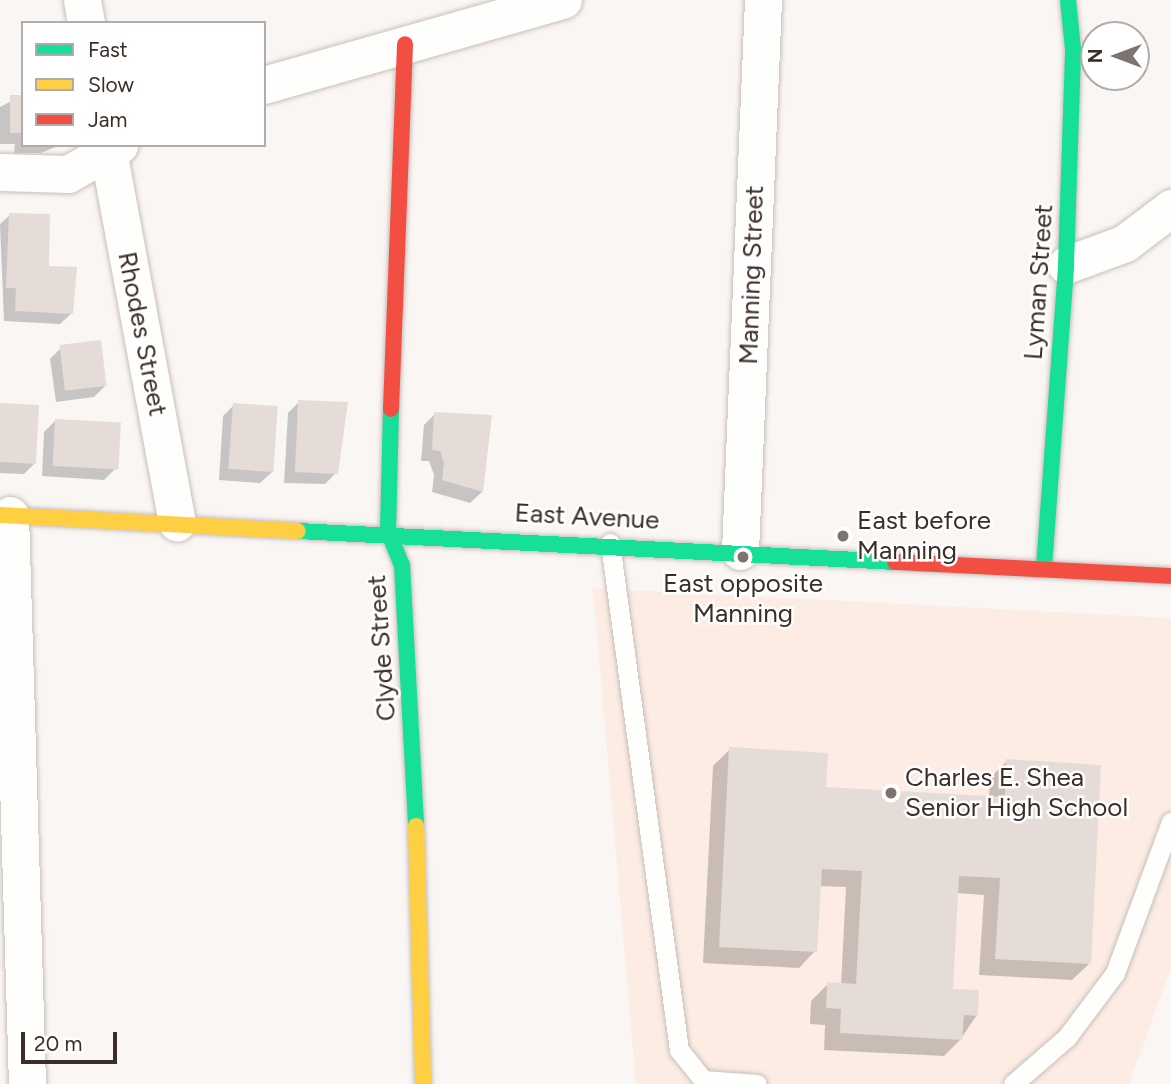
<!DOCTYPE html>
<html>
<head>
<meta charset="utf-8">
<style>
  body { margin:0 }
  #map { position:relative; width:1171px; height:1084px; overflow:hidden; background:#faf6f4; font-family:Figtree,sans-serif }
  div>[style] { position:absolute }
  .built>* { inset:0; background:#fcece3 }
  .shadow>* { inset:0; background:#0003 }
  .building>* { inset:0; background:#e5dcd7; transform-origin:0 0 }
  .roads { filter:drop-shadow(0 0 2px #c7bfba) drop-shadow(0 0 2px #c7bfba) }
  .lane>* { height:19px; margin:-9.5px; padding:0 9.5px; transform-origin:9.5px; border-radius:9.5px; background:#fefefd }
  .street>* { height:37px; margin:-18.5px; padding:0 18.5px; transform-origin:18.5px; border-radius:18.5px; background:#fefefd }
  .fast>* { height:16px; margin:-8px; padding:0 8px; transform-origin:8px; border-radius:8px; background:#16e098 }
  .slow>* { height:16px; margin:-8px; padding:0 8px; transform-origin:8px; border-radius:8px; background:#ffcf43 }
  .jam>* { height:16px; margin:-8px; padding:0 8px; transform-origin:8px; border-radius:8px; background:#f24e42 }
  .dots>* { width:19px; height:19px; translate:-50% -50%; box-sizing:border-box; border:4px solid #fff; border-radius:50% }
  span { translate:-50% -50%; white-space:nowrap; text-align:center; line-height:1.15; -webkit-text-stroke:5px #fff; paint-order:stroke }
  .street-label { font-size:26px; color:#3c2e27 }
  .poi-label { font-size:26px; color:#3c2e27 }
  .left { translate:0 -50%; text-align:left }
  .legend { position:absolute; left:21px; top:21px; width:245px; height:126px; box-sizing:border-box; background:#fff; border:2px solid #b1aba9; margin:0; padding:9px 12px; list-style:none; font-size:21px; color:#3c2e27 }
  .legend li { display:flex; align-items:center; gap:14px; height:35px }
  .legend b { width:35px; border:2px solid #b1aba9 }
  .north { position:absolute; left:1080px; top:21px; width:70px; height:70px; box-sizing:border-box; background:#fff; border:2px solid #b1aba9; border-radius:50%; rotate:270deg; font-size:19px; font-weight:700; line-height:28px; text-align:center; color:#3c2e27 }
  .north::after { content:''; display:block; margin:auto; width:24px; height:32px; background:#7e746f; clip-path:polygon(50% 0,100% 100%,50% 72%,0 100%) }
  .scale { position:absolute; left:21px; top:1032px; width:96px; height:32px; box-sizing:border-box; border:4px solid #3c2e27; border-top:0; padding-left:9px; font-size:21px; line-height:24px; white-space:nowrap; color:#3c2e27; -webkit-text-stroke:5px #fff; paint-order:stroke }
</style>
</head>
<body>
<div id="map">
  <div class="built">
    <i style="clip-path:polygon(593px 588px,1171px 618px,1171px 968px,1129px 1084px,636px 1084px)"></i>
  </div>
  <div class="shadow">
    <i style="clip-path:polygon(23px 95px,23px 145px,58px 145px,58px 146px,41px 153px,14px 153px,15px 144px,0 144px,0 107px)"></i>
    <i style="clip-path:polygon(10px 215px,72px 313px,60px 324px,4px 321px,0 224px)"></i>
    <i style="clip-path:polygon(61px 348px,105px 386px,94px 397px,56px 402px,50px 359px)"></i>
    <i style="clip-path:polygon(299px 402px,336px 473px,325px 484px,284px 483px,288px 413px)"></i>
    <i style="clip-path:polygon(0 405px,35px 463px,24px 474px,0 473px)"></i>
    <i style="clip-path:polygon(234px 405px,272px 472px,260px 483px,219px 480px,223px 416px)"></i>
    <i style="clip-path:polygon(435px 414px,482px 492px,470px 503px,432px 492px,434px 475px,429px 461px,421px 461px,424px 425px)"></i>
    <i style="clip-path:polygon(55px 421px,116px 468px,104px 480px,42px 476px,44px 432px)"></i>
    <i style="clip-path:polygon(730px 749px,824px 789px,989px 798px,990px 778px,1007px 761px,1089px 964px,1072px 980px,979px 975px,984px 895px,956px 893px,951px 991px,977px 1015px,960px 1040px,944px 1056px,824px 1050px,825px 1025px,810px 1024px,811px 1001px,828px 984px,841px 985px,846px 887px,819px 886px,815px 951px,799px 968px,703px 963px,713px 766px)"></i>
  </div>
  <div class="building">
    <i style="left:10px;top:95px;width:13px;height:38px"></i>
    <i style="clip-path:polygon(9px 213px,50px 214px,49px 266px,77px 267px,73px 314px,15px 311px,16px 288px,6px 288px)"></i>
    <i style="left:101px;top:340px;width:46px;height:42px;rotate:83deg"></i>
    <i style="clip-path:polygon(298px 400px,348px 402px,338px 474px,295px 472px)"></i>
    <i style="left:0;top:403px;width:39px;height:59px;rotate:3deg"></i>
    <i style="left:233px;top:403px;width:45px;height:66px;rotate:4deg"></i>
    <i style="clip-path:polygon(434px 412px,492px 415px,483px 492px,442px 480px,444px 463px,440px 451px,432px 450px)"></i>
    <i style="left:55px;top:419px;width:66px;height:47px;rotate:3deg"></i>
    <i style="clip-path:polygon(729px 747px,828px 753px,826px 787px,1005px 797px,1006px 759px,1101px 765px,1091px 964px,995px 959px,1000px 878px,959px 876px,953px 989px,979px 990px,978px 1016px,964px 1015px,962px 1040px,840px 1033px,841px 1009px,826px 1008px,827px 982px,856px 984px,862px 871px,822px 869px,817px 952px,719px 947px)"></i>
  </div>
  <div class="roads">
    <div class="lane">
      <i style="left:610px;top:543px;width:512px;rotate:82.25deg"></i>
      <i style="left:679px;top:1050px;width:38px;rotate:51deg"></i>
      <i style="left:703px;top:1080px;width:54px;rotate:4.2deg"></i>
      <i style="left:1013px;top:1084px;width:72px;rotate:-41deg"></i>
      <i style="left:1067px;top:1037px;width:80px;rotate:-53.1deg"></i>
      <i style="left:1115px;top:973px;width:161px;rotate:-69.7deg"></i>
    </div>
    <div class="street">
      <i style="left:82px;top:0;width:23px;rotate:80deg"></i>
      <i style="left:264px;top:85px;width:311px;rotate:-15.9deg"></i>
      <i style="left:107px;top:145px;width:384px;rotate:79.5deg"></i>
      <i style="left:0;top:172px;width:68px;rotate:1.7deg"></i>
      <i style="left:68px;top:174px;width:59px;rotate:-29.6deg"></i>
      <i style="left:1066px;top:265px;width:63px;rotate:-20.4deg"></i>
      <i style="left:1125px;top:243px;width:58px;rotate:-37.3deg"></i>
      <i style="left:10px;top:515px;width:569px;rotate:88.29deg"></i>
      <i style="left:740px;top:551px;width:551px;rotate:-87.61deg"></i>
    </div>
    <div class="fast">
      <i style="left:391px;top:409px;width:122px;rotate:91.4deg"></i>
      <i style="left:388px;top:531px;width:37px;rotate:68deg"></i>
      <i style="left:402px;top:565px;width:261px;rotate:86.9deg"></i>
      <i style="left:298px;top:531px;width:598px;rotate:2.97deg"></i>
      <i style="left:1044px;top:567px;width:303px;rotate:-85.8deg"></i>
      <i style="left:1066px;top:265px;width:216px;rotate:-88.1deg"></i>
      <i style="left:1073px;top:49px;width:49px;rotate:-95.8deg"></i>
    </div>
    <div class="slow">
      <i style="left:0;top:515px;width:298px;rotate:3.1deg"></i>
      <i style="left:416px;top:826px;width:258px;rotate:88.4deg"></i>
    </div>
    <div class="jam">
      <i style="left:391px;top:409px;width:365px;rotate:-87.8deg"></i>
      <i style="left:895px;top:562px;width:276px;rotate:2.9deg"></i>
    </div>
  </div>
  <div class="dots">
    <i style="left:843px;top:536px;background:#7e746f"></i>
    <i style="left:743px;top:557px;background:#7e746f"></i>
    <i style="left:891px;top:793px;background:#7e746f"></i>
  </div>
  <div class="street-label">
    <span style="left:752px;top:275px;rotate:-88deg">Manning Street</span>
    <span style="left:1039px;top:282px;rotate:-86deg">Lyman Street</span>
    <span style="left:142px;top:334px;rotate:79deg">Rhodes Street</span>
    <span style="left:587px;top:517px;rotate:3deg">East Avenue</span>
    <span style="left:382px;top:648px;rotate:-94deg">Clyde Street</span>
  </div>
  <div class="poi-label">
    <span class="left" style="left:857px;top:536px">East before<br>Manning</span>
    <span style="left:743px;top:599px">East opposite<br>Manning</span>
    <span class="left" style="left:905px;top:793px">Charles E. Shea<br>Senior High School</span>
  </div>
  <ul class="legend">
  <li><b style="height:9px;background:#16e098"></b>Fast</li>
  <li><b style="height:9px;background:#ffcf43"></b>Slow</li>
  <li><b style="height:9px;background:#f24e42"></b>Jam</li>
  </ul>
  <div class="north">N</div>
  <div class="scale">20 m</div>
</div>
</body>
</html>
